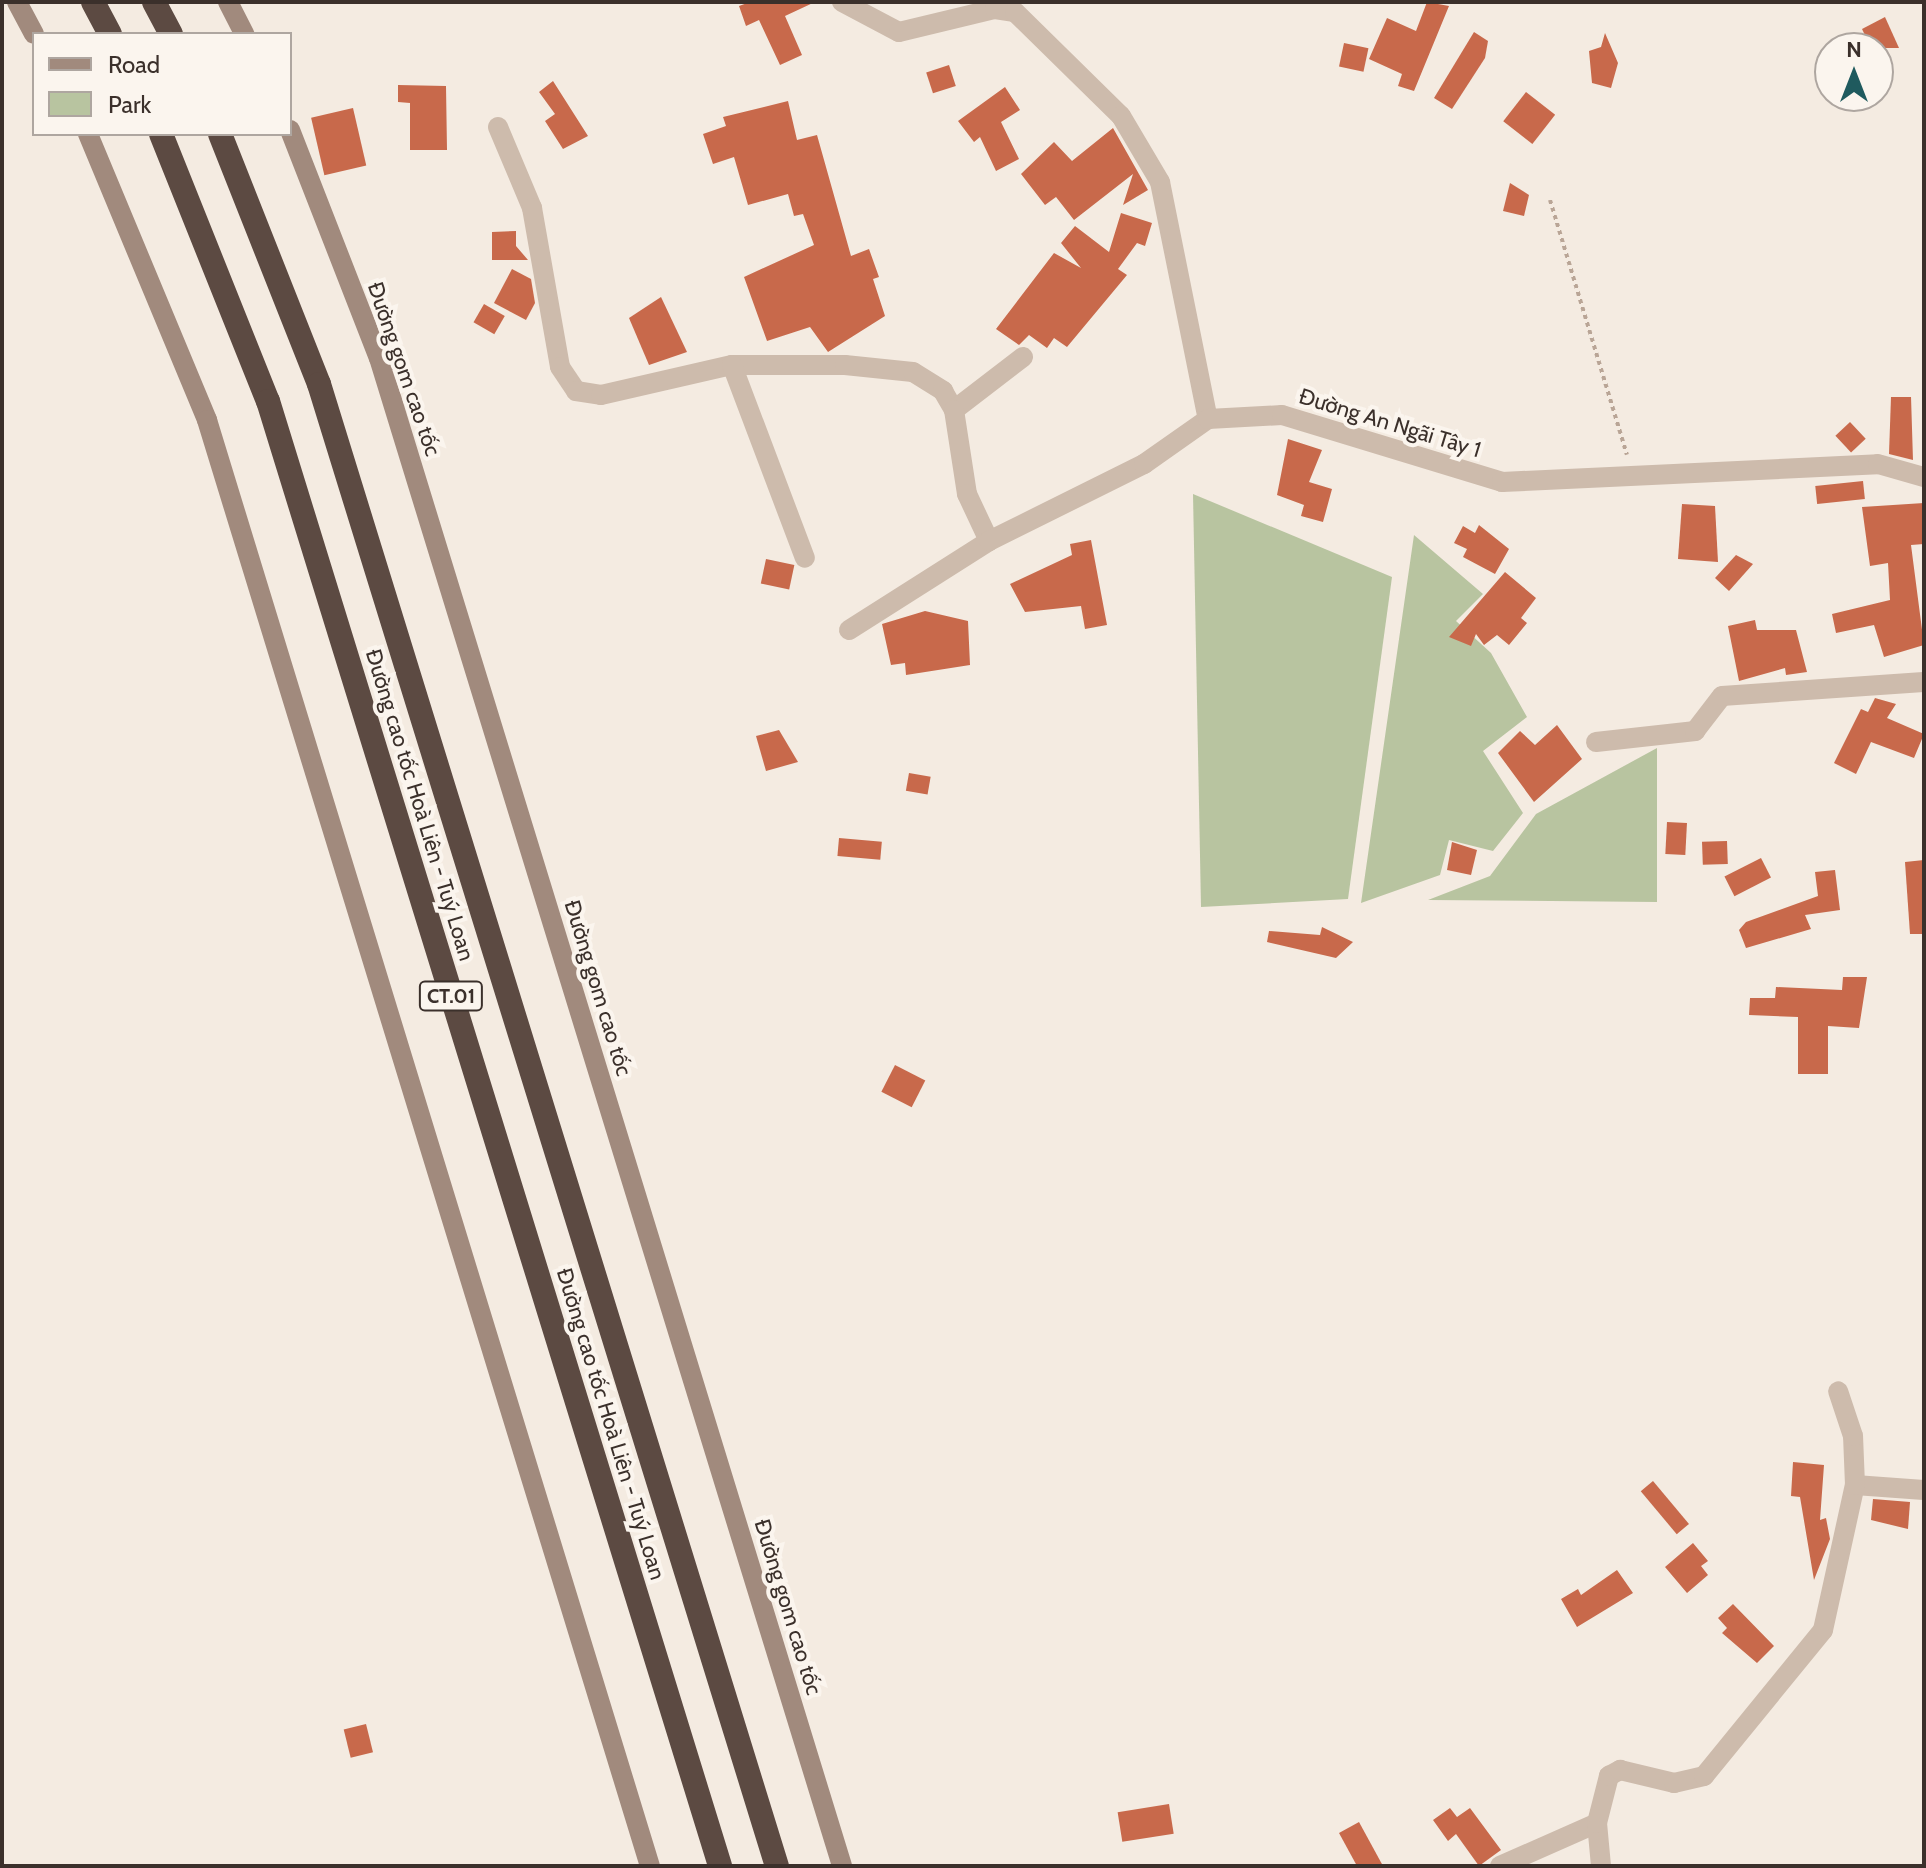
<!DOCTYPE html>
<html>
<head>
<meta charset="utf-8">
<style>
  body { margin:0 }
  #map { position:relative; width:1926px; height:1868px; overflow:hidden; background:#f4ebe1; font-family:Cabin,sans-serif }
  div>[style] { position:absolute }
  .green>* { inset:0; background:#b8c4a0 }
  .building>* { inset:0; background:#c8694b; transform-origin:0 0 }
  .path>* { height:4px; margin-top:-2px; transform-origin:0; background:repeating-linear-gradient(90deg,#b9a596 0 4px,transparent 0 8px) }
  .street>* { height:20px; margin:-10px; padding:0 10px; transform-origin:10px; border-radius:10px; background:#cdbbac }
  .secondary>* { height:20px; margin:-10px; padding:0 10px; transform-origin:10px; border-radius:10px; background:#a18a7d }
  .highway>* { height:24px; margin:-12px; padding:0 12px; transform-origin:12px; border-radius:12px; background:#5c4a42 }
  span { translate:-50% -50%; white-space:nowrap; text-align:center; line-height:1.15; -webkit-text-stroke:8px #fbf5ee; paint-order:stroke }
  .shield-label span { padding:2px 6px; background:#fbf5ee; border:2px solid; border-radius:6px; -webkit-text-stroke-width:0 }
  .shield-label { font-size:20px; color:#3b302b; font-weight:700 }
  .street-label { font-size:22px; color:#3b302b }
  .frame { position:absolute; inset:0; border:4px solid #3b302b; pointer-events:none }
  .legend { position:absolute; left:32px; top:32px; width:260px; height:104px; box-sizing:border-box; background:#fbf5ee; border:2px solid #aea6a0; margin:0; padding:10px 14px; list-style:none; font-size:24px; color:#3b302b }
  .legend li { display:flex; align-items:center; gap:16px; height:40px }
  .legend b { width:40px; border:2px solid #aea6a0 }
  .north { position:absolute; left:1814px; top:32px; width:80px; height:80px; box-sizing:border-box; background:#fbf5ee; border:2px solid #aea6a0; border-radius:50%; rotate:0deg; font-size:22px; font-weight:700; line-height:32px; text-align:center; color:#3b302b }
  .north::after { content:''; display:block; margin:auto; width:28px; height:36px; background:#1f5a5e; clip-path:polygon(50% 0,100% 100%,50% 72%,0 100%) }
</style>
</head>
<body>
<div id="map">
  <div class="green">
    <i style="clip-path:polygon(1193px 494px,1392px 577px,1348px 899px,1201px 907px)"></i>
    <i style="clip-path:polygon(1414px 535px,1483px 594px,1456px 621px,1491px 653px,1527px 717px,1483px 751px,1523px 813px,1493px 851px,1449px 840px,1440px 875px,1361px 903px)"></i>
    <i style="clip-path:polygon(1657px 748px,1657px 902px,1428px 900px,1490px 876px,1536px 814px)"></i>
  </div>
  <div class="building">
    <i style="clip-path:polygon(750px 2px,815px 2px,785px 16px,802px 55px,780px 65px,759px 20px,746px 26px,739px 6px)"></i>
    <i style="clip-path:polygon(1427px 2px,1449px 6px,1414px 91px,1398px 86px,1402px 74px,1369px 59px,1387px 18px,1416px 31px)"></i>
    <i style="clip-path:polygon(1885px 17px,1899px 48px,1871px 48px,1862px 29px)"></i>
    <i style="clip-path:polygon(1474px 32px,1488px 41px,1485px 58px,1452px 109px,1434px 98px)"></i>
    <i style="clip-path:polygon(1605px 33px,1618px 63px,1611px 88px,1592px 83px,1589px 51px,1601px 47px)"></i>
    <i style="left:1344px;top:43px;width:25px;height:24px;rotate:12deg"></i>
    <i style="left:949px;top:65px;width:22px;height:24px;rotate:72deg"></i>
    <i style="clip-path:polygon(553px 81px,588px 136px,563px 149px,545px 121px,555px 114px,539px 92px)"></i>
    <i style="clip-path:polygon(398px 85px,446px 86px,447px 150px,410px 150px,410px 103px,398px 102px)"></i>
    <i style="clip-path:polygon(1005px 87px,1020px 110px,1001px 122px,1019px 159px,996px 171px,980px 137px,974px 142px,958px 121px)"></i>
    <i style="left:1526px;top:92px;width:37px;height:37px;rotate:38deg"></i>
    <i style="clip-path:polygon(788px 101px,797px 140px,817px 135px,851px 256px,869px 249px,879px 277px,873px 279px,885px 316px,828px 352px,810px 327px,767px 341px,744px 277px,814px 245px,803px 214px,794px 216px,788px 194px,748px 205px,734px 157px,713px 164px,703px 134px,726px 126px,723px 117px)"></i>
    <i style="left:353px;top:108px;width:59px;height:43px;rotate:77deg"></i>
    <i style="clip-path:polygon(1113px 128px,1148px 190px,1123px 205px,1133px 174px,1074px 220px,1056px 197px,1045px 205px,1021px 174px,1054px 142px,1072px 161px)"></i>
    <i style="clip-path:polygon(1510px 183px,1529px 195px,1524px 216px,1503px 211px)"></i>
    <i style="clip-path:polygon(1121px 213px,1152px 223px,1145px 246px,1137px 243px,1118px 269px,1127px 275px,1067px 347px,1054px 338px,1047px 348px,1029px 335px,1019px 345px,996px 329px,1054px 253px,1081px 268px,1061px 243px,1075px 226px,1109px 252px)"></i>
    <i style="clip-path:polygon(516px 231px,516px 246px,528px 260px,492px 260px,492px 232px)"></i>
    <i style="clip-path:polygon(512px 269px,531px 279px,535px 303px,526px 320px,494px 303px)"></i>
    <i style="clip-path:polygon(661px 297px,687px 352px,649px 365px,629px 318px)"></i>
    <i style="left:484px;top:304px;width:24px;height:21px;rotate:30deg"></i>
    <i style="clip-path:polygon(1891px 397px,1911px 397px,1913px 460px,1889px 454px)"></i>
    <i style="left:1850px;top:422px;width:23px;height:20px;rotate:47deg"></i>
    <i style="clip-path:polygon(1288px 439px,1322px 450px,1309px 482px,1332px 489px,1323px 522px,1301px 516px,1304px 505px,1277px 495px)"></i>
    <i style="left:1863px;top:481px;width:18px;height:48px;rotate:84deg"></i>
    <i style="clip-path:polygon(1924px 503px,1924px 544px,1911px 545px,1924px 645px,1884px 657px,1874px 625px,1836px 633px,1832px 614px,1890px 600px,1888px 563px,1870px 566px,1862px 507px)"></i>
    <i style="clip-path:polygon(1682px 504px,1715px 506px,1718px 562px,1678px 559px)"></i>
    <i style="clip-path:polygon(1479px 525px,1509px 549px,1495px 574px,1463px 557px,1467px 549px,1454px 543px,1463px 526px,1475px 533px)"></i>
    <i style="clip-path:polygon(1091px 540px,1107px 625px,1085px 629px,1081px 606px,1025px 612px,1010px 584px,1072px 555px,1070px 544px)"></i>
    <i style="clip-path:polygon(1736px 555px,1753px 564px,1729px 591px,1715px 578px)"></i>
    <i style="left:766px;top:559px;width:29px;height:25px;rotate:12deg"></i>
    <i style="clip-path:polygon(1505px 572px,1536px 598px,1521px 618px,1527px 623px,1509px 645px,1497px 635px,1484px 645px,1476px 634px,1471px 646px,1449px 637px)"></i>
    <i style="clip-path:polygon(925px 611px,968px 621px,970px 665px,906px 675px,905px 663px,891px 665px,882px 624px)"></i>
    <i style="clip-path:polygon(1755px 620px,1757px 630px,1796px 630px,1807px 672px,1786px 675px,1785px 668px,1739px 681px,1728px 626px)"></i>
    <i style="clip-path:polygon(1875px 698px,1896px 704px,1887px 718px,1924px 734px,1914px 758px,1871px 742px,1856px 774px,1834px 763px,1861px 709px,1868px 712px)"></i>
    <i style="clip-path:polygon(1557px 725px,1582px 759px,1534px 802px,1498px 753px,1520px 731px,1535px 745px)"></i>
    <i style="clip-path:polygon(779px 730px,798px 762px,766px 771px,756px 736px)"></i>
    <i style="left:909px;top:773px;width:22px;height:18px;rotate:10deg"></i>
    <i style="left:1667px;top:822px;width:20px;height:32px;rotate:3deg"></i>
    <i style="left:839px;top:838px;width:43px;height:18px;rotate:5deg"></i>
    <i style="left:1727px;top:841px;width:23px;height:25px;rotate:88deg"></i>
    <i style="clip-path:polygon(1452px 842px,1477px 850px,1471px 875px,1447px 870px)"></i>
    <i style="left:1761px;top:858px;width:22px;height:41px;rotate:63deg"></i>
    <i style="clip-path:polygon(1924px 860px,1924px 934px,1910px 934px,1905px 862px)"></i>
    <i style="clip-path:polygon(1835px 870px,1840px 910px,1805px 915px,1811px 929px,1746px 948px,1739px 930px,1746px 922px,1818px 896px,1815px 872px)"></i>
    <i style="clip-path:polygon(1322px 927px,1353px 942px,1336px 958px,1267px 942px,1269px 931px,1320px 935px)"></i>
    <i style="clip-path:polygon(1843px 977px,1867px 977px,1859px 1028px,1828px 1026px,1828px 1074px,1798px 1074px,1798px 1017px,1749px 1015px,1750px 998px,1775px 998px,1776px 987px,1842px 990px)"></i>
    <i style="left:895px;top:1065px;width:34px;height:30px;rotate:27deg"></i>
    <i style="clip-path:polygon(1793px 1462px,1824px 1465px,1820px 1520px,1826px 1518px,1830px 1539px,1814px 1580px,1800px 1497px,1791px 1496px)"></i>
    <i style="left:1653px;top:1481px;width:56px;height:16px;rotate:50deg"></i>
    <i style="clip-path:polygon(1873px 1499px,1910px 1502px,1908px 1529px,1871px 1520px)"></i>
    <i style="clip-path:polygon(1693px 1543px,1708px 1561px,1701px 1566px,1708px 1575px,1687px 1593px,1665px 1567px)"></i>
    <i style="clip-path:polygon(1617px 1570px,1633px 1593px,1577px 1627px,1561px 1599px,1578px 1589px,1581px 1595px)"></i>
    <i style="clip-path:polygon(1733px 1604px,1774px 1646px,1757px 1663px,1722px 1633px,1727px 1628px,1718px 1618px)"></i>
    <i style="left:366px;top:1724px;width:29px;height:23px;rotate:76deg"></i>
    <i style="left:1169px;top:1804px;width:30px;height:52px;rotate:81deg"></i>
    <i style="clip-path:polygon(1450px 1808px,1457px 1817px,1470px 1808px,1501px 1850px,1479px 1866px,1456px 1834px,1448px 1841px,1433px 1820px)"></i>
    <i style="clip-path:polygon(1359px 1822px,1383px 1866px,1357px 1866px,1339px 1833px)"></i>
  </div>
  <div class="path">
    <i style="left:1550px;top:200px;width:266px;rotate:73.2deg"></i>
  </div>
  <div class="street">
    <i style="left:842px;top:2px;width:64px;rotate:27.8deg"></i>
    <i style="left:899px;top:32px;width:99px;rotate:-13.5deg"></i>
    <i style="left:995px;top:9px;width:20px;rotate:9deg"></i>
    <i style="left:1015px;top:12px;width:148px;rotate:44.5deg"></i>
    <i style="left:1121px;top:116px;width:77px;rotate:59.4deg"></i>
    <i style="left:1160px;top:182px;width:242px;rotate:78.6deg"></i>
    <i style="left:498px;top:127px;width:88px;rotate:67.2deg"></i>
    <i style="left:532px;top:208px;width:161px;rotate:80deg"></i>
    <i style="left:560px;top:367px;width:29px;rotate:56deg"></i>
    <i style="left:576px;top:391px;width:25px;rotate:9deg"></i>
    <i style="left:601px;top:395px;width:134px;rotate:-12.9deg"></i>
    <i style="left:732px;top:365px;width:113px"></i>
    <i style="left:845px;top:365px;width:68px;rotate:5.9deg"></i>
    <i style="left:913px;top:372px;width:36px;rotate:32deg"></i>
    <i style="left:943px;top:391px;width:22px;rotate:60deg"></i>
    <i style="left:954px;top:410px;width:87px;rotate:-37.5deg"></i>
    <i style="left:732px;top:365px;width:206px;rotate:69.3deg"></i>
    <i style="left:954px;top:410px;width:85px;rotate:81.2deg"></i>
    <i style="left:967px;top:494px;width:52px;rotate:64.9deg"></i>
    <i style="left:849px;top:630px;width:166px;rotate:-32.4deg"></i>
    <i style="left:989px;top:541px;width:173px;rotate:-26.4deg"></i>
    <i style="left:1144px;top:464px;width:78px;rotate:-35.1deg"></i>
    <i style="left:1208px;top:419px;width:74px;rotate:-3.1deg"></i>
    <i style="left:1282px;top:415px;width:230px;rotate:16.9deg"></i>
    <i style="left:1502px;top:482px;width:376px;rotate:-2.7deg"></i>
    <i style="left:1878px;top:464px;width:48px;rotate:15.8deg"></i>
    <i style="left:1596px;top:742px;width:100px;rotate:-6.3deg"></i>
    <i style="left:1695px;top:731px;width:44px;rotate:-52.4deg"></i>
    <i style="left:1722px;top:696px;width:202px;rotate:-4deg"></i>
    <i style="left:1855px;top:1485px;width:69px;rotate:4.1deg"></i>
    <i style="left:1500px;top:1866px;width:106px;rotate:-23.9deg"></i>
    <i style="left:1601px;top:1866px;width:43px;rotate:-95.3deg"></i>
    <i style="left:1597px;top:1823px;width:49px;rotate:-75.7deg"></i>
    <i style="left:1609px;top:1776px;width:13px;rotate:-29deg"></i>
    <i style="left:1620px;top:1770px;width:56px;rotate:13.5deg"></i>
    <i style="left:1674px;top:1783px;width:31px;rotate:-13deg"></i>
    <i style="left:1704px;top:1776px;width:188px;rotate:-50.8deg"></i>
    <i style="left:1823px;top:1630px;width:148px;rotate:-77.6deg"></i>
    <i style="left:1855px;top:1485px;width:49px;rotate:-92.3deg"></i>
    <i style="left:1853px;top:1436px;width:47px;rotate:-108.4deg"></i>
  </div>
  <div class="secondary">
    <i style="left:17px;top:2px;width:36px;rotate:62deg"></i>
    <i style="left:228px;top:2px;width:36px;rotate:63deg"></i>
    <i style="left:290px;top:130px;width:245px;rotate:68.7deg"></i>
    <i style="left:379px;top:358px;width:1577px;rotate:72.93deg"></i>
    <i style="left:88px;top:134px;width:310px;rotate:67.4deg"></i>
    <i style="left:207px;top:420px;width:1512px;rotate:72.97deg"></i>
  </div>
  <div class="highway">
    <i style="left:93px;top:2px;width:36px;rotate:62deg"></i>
    <i style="left:154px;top:2px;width:36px;rotate:62deg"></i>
    <i style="left:161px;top:134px;width:288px;rotate:68.2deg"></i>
    <i style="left:268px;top:401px;width:1533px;rotate:72.85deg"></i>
    <i style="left:220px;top:134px;width:269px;rotate:68.4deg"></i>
    <i style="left:319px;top:384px;width:1551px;rotate:72.83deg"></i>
  </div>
  <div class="shield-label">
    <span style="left:451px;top:996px">CT.01</span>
  </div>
  <div class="street-label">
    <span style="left:404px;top:369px;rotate:71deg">Đường gom cao tốc</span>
    <span style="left:1390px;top:423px;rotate:17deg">Đường An Ngãi Tây 1</span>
    <span style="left:420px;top:805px;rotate:73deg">Đường cao tốc Hoà Liên - Tuý Loan</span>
    <span style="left:598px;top:988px;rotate:73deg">Đường gom cao tốc</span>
    <span style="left:611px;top:1424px;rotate:73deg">Đường cao tốc Hoà Liên - Tuý Loan</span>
    <span style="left:788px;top:1607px;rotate:73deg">Đường gom cao tốc</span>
  </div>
  <div class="frame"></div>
  <ul class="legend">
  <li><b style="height:10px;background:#a18a7d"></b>Road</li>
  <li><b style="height:22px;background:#b8c4a0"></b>Park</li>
  </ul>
  <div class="north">N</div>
</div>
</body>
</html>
